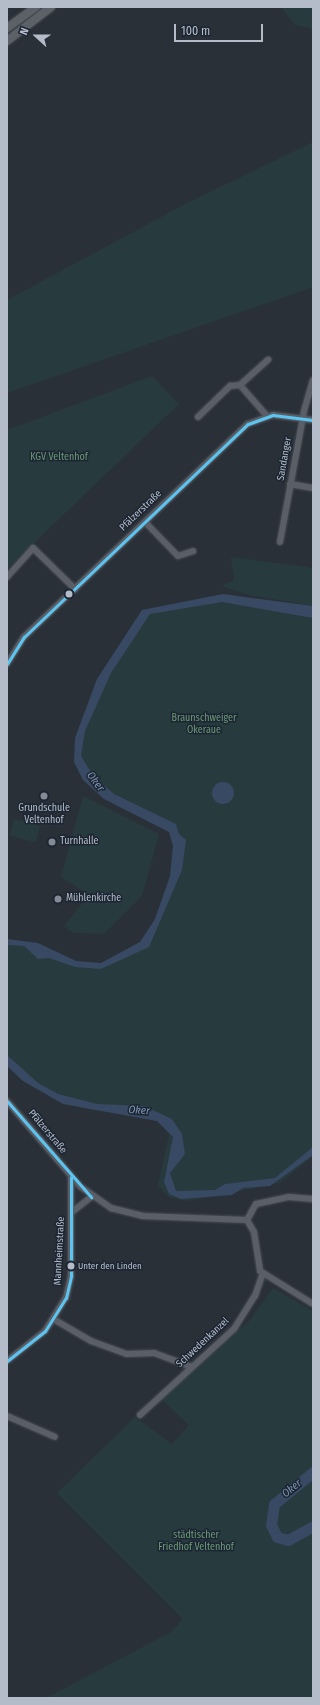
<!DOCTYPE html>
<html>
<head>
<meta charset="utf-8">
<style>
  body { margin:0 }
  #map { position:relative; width:320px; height:1705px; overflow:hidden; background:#2a3038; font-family:"Fira Sans Condensed",sans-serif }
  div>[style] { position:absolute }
  .green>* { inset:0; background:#273a3e; transform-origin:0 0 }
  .water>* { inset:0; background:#384963 }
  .round { border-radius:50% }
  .river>* { height:11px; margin:-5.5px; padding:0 5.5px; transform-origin:5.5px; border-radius:5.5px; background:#384963 }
  .roads { filter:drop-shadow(0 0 1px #484c53) drop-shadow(0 0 1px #484c53) }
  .minor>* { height:6px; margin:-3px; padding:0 3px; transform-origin:3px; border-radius:3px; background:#5a5e66 }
  .major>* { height:8px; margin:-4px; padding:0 4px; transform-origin:4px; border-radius:4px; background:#5c6168 }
  .bus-1>* { height:3px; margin:-1.5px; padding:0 1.5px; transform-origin:1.5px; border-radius:1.5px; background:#5bc5f2 }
  .dots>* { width:11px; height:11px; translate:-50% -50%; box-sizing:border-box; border:2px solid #1d2633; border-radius:50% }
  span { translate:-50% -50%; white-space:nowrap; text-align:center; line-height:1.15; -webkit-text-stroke:3px #1d2633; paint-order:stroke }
  .bus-label { font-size:9px; color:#b4bcc9 }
  .left { translate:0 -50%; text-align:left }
  .park-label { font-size:10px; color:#6b9a76 }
  .street-label { font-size:10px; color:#b4bcc9 }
  .poi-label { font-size:10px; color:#b4bcc9 }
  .water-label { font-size:11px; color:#7c92b1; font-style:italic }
  .frame { position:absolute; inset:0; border:8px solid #b4bcc9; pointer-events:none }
  .north { position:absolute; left:16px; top:16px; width:40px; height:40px; -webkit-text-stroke:3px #1d2633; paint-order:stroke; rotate:291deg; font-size:11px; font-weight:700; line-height:16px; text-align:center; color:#b4bcc9 }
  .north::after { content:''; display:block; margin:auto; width:14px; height:18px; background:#b4bcc9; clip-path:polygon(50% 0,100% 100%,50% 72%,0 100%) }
  .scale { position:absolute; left:174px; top:24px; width:89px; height:18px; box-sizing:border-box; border:2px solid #b4bcc9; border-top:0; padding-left:5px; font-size:12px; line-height:14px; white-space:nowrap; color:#b4bcc9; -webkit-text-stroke:3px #1d2633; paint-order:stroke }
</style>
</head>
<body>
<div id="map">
  <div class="green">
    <i style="clip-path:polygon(281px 7px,313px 7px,313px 34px,310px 28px,295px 25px)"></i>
    <i style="clip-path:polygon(313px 142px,313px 287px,7px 393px,7px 300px,189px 202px)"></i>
    <i style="clip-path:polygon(152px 376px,179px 404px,7px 569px,7px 430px)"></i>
    <i style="clip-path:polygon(231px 557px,313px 568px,313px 606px,249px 595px,222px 586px,234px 580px)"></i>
    <i style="clip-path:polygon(224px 596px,313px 611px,313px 1156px,280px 1183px,187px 1201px,168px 1197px,158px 1185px,169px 1134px,156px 1117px,91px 1110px,53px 1099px,7px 1066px,7px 940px,75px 962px,100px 965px,140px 944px,159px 915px,171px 881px,177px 845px,169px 827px,106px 798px,79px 757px,81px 732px,97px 689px,143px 616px)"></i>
    <i style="clip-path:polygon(83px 796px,159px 834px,142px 896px,104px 934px,74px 933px,64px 926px,89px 895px,61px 877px)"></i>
    <i style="left:14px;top:819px;width:27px;height:17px;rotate:15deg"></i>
    <i style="clip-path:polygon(273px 1288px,313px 1311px,313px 1698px,46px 1698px,171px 1632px,183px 1619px,57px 1493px,135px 1417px,172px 1444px,189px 1425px,161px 1399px,250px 1320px)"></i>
  </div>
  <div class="water">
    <i style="clip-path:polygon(223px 594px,313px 606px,313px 618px,222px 602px,150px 614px,111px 673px,85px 731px,81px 756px,94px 777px,114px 794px,176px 824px,179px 834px,186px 840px,182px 870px,149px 947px,101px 969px,75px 967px,49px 958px,38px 959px,24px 946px,7px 945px,7px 939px,38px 943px,76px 961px,101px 963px,140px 942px,155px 919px,170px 876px,173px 846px,169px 832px,104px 799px,83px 780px,74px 762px,75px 738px,97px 679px,142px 610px)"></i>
    <i class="round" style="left:212px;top:782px;width:22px;height:22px"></i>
    <i style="clip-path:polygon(7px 1055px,38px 1083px,58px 1094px,97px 1104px,144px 1106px,172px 1119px,182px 1134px,185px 1154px,170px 1173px,176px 1191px,215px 1190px,225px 1184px,275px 1178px,313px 1147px,313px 1155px,270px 1186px,243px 1188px,232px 1195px,181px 1199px,169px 1194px,164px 1182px,173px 1137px,157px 1121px,63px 1104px,23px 1081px,7px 1066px)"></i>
  </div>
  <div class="river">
    <i style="left:313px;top:1472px;width:50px;rotate:140.6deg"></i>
    <i style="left:274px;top:1504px;width:21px;rotate:98deg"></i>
    <i style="left:271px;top:1525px;width:13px;rotate:63deg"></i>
    <i style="left:277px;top:1537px;width:11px;rotate:15deg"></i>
    <i style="left:288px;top:1540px;width:29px;rotate:-29deg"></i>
  </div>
  <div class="roads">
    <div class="minor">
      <i style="left:267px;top:416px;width:41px;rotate:-131.1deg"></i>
      <i style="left:240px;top:385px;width:38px;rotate:-42deg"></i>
      <i style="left:198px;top:417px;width:45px;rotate:-44.1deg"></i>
      <i style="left:230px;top:386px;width:10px;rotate:-6deg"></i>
      <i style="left:290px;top:484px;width:23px;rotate:10deg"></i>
      <i style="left:145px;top:522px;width:47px;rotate:45.9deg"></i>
      <i style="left:178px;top:556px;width:16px;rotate:-18deg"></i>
      <i style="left:280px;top:542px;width:133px;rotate:-79.6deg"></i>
      <i style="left:304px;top:411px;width:32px;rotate:-74deg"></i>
      <i style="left:7px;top:577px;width:39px;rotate:-48deg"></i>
      <i style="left:33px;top:548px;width:59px;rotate:44.3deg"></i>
      <i style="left:7px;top:664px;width:32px;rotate:-58deg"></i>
      <i style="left:24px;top:637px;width:309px;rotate:-43.6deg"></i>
      <i style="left:248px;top:424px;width:27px;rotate:-20deg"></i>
      <i style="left:273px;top:415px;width:40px;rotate:7.1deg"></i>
      <i style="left:7px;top:1101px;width:113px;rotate:49.3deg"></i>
      <i style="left:81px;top:1187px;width:37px;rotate:35deg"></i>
      <i style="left:111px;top:1208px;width:32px;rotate:14deg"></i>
      <i style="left:142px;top:1216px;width:105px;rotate:2.2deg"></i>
      <i style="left:247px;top:1220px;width:14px;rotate:60deg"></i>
      <i style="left:254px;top:1232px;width:39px;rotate:81deg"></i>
      <i style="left:260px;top:1271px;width:62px;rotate:31.9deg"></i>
      <i style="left:72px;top:1212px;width:24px;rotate:-38deg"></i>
      <i style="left:247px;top:1220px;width:18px;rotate:-61deg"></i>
      <i style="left:256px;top:1204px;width:34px;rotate:-12deg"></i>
      <i style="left:289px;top:1197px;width:24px;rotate:5deg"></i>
      <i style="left:55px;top:1320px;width:42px;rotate:30.3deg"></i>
      <i style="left:91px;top:1341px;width:38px;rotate:20deg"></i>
      <i style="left:127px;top:1354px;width:27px;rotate:-2deg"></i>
      <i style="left:154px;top:1353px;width:40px;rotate:20.2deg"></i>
      <i style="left:7px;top:1361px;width:48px;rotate:-38.3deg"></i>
      <i style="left:45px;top:1331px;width:39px;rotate:-58deg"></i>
      <i style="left:66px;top:1298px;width:23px;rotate:-77deg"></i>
      <i style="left:71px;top:1276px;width:99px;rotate:-90deg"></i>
      <i style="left:140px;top:1415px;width:127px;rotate:-42.5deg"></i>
      <i style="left:234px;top:1329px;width:39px;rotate:-58deg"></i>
      <i style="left:255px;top:1296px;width:24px;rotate:-71deg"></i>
      <i style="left:7px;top:1416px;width:52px;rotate:23.6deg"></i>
    </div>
    <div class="major">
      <i style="left:7px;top:28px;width:36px;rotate:-36deg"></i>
      <i style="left:7px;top:41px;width:56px;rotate:-37.7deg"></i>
    </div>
  </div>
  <div class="bus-1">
    <i style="left:7px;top:664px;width:32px;rotate:-58deg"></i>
    <i style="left:24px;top:637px;width:309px;rotate:-43.6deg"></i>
    <i style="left:248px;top:424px;width:27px;rotate:-20deg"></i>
    <i style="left:273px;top:415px;width:40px;rotate:7.1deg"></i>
    <i style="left:7px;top:1101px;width:128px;rotate:48.8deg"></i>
    <i style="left:7px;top:1361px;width:48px;rotate:-38.3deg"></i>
    <i style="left:45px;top:1331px;width:39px;rotate:-58deg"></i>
    <i style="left:66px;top:1298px;width:23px;rotate:-77deg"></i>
    <i style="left:71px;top:1276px;width:99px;rotate:-90deg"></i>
  </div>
  <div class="dots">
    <i style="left:69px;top:594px;background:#b4bcc9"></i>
    <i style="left:44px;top:796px;background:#848b96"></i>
    <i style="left:52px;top:842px;background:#848b96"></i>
    <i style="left:58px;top:899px;background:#848b96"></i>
    <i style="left:71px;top:1266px;background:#b4bcc9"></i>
  </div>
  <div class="bus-label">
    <span class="left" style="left:78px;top:1266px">Unter den Linden</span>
  </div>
  <div class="park-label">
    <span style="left:59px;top:458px">KGV Veltenhof</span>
    <span style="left:204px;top:724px">Braunschweiger<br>Okeraue</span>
    <span style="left:196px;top:1541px">städtischer<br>Friedhof Veltenhof</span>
  </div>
  <div class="street-label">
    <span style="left:285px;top:459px;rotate:-80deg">Sandanger</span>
    <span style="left:141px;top:511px;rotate:-44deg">Pfälzerstraße</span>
    <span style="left:47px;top:1132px;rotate:50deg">Pfälzerstraße</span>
    <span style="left:60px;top:1251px;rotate:-87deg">Mannheimstraße</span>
    <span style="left:203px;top:1343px;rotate:-43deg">Schwedenkanzel</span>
  </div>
  <div class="poi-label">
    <span style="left:44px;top:814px">Grundschule<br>Veltenhof</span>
    <span class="left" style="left:60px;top:842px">Turnhalle</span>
    <span class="left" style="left:66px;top:899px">Mühlenkirche</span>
  </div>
  <div class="water-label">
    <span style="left:95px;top:782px;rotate:53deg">Oker</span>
    <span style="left:139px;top:1111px;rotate:4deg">Oker</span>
    <span style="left:292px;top:1489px;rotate:-39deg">Oker</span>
  </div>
  <div class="frame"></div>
  <div class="north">N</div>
  <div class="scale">100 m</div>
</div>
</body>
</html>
